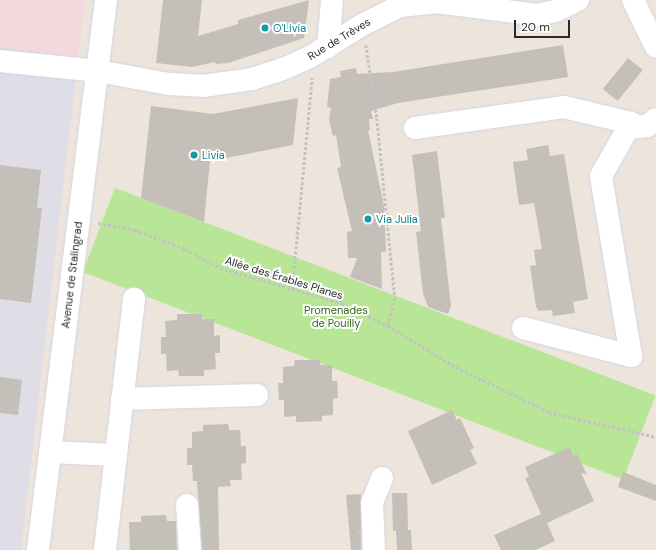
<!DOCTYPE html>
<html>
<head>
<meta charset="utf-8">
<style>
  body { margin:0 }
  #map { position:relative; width:656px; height:550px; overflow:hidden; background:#ede4dc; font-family:"DM Sans",sans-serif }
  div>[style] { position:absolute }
  .industrial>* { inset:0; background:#dfdde5 }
  .medical>* { inset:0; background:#f4d9dc }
  .green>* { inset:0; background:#b8e596; transform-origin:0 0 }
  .building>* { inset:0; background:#c4bfb8; transform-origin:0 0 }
  .path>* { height:2.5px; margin-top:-1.25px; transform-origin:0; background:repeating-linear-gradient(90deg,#c3c3c3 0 3px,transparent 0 5px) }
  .roads { filter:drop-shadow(0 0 1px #d1d6e4) drop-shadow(0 0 1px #d1d6e4) }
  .minor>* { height:22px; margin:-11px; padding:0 11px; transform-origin:11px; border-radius:11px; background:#fff }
  .dots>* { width:11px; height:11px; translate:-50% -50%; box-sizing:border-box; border:2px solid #fff; border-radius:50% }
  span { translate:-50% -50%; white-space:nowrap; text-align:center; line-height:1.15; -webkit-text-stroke:4px #fff; paint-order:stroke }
  .culture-label { font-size:11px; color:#0d838f }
  .left { translate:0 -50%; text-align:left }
  .street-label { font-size:11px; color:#2a2a2a }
  .park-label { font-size:11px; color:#2f6a18 }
  .scale { position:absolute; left:514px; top:20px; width:56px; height:18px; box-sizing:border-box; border:2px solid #2a2a2a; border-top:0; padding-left:5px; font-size:12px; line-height:14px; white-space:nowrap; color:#2a2a2a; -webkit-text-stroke:3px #fff; paint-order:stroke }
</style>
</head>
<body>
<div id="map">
  <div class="industrial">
    <i style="clip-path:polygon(0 46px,78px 59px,21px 550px,0 550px)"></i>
  </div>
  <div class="medical">
    <i style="clip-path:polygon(0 0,85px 0,78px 59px,0 46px)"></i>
  </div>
  <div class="green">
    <i style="left:115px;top:188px;width:579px;height:90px;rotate:21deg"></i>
  </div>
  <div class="building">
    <i style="clip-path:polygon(163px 0,202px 0,198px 36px,238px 24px,238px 20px,309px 0,304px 38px,228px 63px,216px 64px,215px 62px,192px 67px,156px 63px)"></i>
    <i style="clip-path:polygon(563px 45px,568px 77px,398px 103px,371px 111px,373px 119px,369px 119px,370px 130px,368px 130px,384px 206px,386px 252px,381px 252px,382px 289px,350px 277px,357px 258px,348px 258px,347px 232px,352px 231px,337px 168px,341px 167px,336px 135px,333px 136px,329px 120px,331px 108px,327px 107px,330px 79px,341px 77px,340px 71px,356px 68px,357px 74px,393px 72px)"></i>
    <i style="left:628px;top:58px;width:19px;height:40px;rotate:39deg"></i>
    <i style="clip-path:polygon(298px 98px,293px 145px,210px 161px,204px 222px,141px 198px,151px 106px,213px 114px)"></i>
    <i style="clip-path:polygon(548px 145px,550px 156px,564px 154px,588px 299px,573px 302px,575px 313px,553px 316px,552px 310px,539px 311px,536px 307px,530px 266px,536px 265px,534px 250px,542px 249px,534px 203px,519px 205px,513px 162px,528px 160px,526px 149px)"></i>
    <i style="clip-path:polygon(437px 151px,445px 218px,441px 218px,451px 306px,448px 314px,428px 307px,423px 293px,416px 232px,421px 231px,412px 155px)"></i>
    <i style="clip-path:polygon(0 165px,41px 170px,37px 208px,42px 208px,31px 303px,0 299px)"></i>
    <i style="clip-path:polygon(177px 314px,202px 314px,202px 319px,214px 319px,214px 336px,220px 335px,220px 353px,215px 353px,216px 369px,204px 370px,204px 376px,179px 376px,178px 370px,167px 371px,166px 354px,161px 354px,161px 337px,166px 337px,165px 321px,177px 320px)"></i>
    <i style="clip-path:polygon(295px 360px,320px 360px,320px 365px,332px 365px,332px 381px,337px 381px,338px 398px,333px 399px,333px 415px,322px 416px,322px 421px,296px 422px,296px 416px,284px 417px,284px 400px,279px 400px,278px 383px,283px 383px,283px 367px,294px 366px)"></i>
    <i style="clip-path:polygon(0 377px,22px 380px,18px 415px,0 413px)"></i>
    <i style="clip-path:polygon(452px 410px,457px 420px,460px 418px,474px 448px,470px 450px,477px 464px,432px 485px,408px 431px)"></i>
    <i style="clip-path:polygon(228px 424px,229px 430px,240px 430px,241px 446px,246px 446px,246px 463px,241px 464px,242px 480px,230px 480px,231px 486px,218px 487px,219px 550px,202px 550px,197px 481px,193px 481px,192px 465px,187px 465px,187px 448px,192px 448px,192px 432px,203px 431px,203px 425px)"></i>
    <i style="clip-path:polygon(570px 447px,573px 456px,577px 454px,587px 475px,581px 473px,594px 501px,547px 523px,555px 541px,535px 550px,501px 550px,494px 535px,541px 514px,525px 478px,529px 477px,525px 467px)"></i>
    <i style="clip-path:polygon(623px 472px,656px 485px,656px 501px,618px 487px)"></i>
    <i style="clip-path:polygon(392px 493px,407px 493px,408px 530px,405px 530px,411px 530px,412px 550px,397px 550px,396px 531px,393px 531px)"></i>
    <i style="clip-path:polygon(361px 494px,361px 531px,357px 532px,361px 532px,361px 550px,351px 550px,346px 495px)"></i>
    <i style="clip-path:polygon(166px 515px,167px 521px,176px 521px,177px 550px,130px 550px,129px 522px,141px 522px,141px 516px)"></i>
  </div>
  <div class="path">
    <i style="left:366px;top:45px;width:74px;rotate:81.4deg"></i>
    <i style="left:377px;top:118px;width:181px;rotate:84.3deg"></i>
    <i style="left:395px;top:298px;width:29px;rotate:104deg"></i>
    <i style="left:98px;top:223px;width:38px;rotate:11deg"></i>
    <i style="left:135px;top:230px;width:53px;rotate:20.8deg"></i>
    <i style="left:185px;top:249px;width:40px;rotate:28deg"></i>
    <i style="left:220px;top:268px;width:127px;rotate:16deg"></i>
    <i style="left:342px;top:303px;width:51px;rotate:26.6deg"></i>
    <i style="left:388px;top:326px;width:79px;rotate:31.1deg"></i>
    <i style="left:456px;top:367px;width:103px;rotate:25.8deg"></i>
    <i style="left:549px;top:412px;width:110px;rotate:13.2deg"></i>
    <i style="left:292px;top:289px;width:212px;rotate:-84.6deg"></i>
  </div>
  <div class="roads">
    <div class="minor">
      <i style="left:633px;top:0;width:52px;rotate:63.9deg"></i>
      <i style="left:328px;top:47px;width:47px;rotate:-85.1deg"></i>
      <i style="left:0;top:61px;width:99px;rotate:5.8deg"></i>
      <i style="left:98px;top:71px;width:72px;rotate:10.4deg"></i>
      <i style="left:169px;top:84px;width:34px;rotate:3deg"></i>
      <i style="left:203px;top:86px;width:49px;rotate:-8.1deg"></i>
      <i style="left:252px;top:79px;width:33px;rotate:-18deg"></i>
      <i style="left:283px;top:69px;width:30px;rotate:-24deg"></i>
      <i style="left:310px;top:57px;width:61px;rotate:-31.6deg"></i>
      <i style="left:362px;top:25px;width:42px;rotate:-26.6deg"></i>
      <i style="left:400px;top:6px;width:36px;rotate:-6deg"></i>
      <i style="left:436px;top:2px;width:102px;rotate:7.3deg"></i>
      <i style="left:537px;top:15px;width:19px;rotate:-12deg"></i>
      <i style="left:556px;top:11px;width:25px;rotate:-27deg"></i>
      <i style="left:415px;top:128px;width:150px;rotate:-8deg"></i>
      <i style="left:564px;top:107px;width:69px;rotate:13.4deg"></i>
      <i style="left:523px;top:328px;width:112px;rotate:14.5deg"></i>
      <i style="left:631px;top:356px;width:182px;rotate:-99.5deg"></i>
      <i style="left:601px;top:176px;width:61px;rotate:-60.5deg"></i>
      <i style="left:631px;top:123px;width:8px;rotate:30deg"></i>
      <i style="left:638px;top:127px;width:9px;rotate:-6deg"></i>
      <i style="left:647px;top:126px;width:11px;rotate:-38deg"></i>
      <i style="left:122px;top:399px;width:135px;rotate:-1.7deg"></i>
      <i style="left:50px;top:452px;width:66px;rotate:2.6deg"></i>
      <i style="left:187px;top:505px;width:45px;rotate:86.2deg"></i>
      <i style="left:38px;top:550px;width:554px;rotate:-82.95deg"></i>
      <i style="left:105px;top:550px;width:253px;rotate:-83.4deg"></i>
      <i style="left:374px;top:550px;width:47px;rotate:-92.4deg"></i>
      <i style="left:372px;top:503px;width:27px;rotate:-68deg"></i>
    </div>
  </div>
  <div class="dots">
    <i style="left:265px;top:28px;background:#0f9aa8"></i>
    <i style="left:194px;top:155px;background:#0f9aa8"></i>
    <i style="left:368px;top:219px;background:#0f9aa8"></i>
  </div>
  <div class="culture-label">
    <span class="left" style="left:273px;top:28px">O'Livia</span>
    <span class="left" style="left:202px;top:155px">Livia</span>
    <span class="left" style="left:376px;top:219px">Via Julia</span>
  </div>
  <div class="street-label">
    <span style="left:339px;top:39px;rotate:-31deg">Rue de Trèves</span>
    <span style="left:72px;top:275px;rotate:-83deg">Avenue de Stalingrad</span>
    <span style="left:284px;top:278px;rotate:17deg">Allée des Érables Planes</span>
  </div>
  <div class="park-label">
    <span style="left:336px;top:317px">Promenades<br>de Pouilly</span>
  </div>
  <div class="scale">20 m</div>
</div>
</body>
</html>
